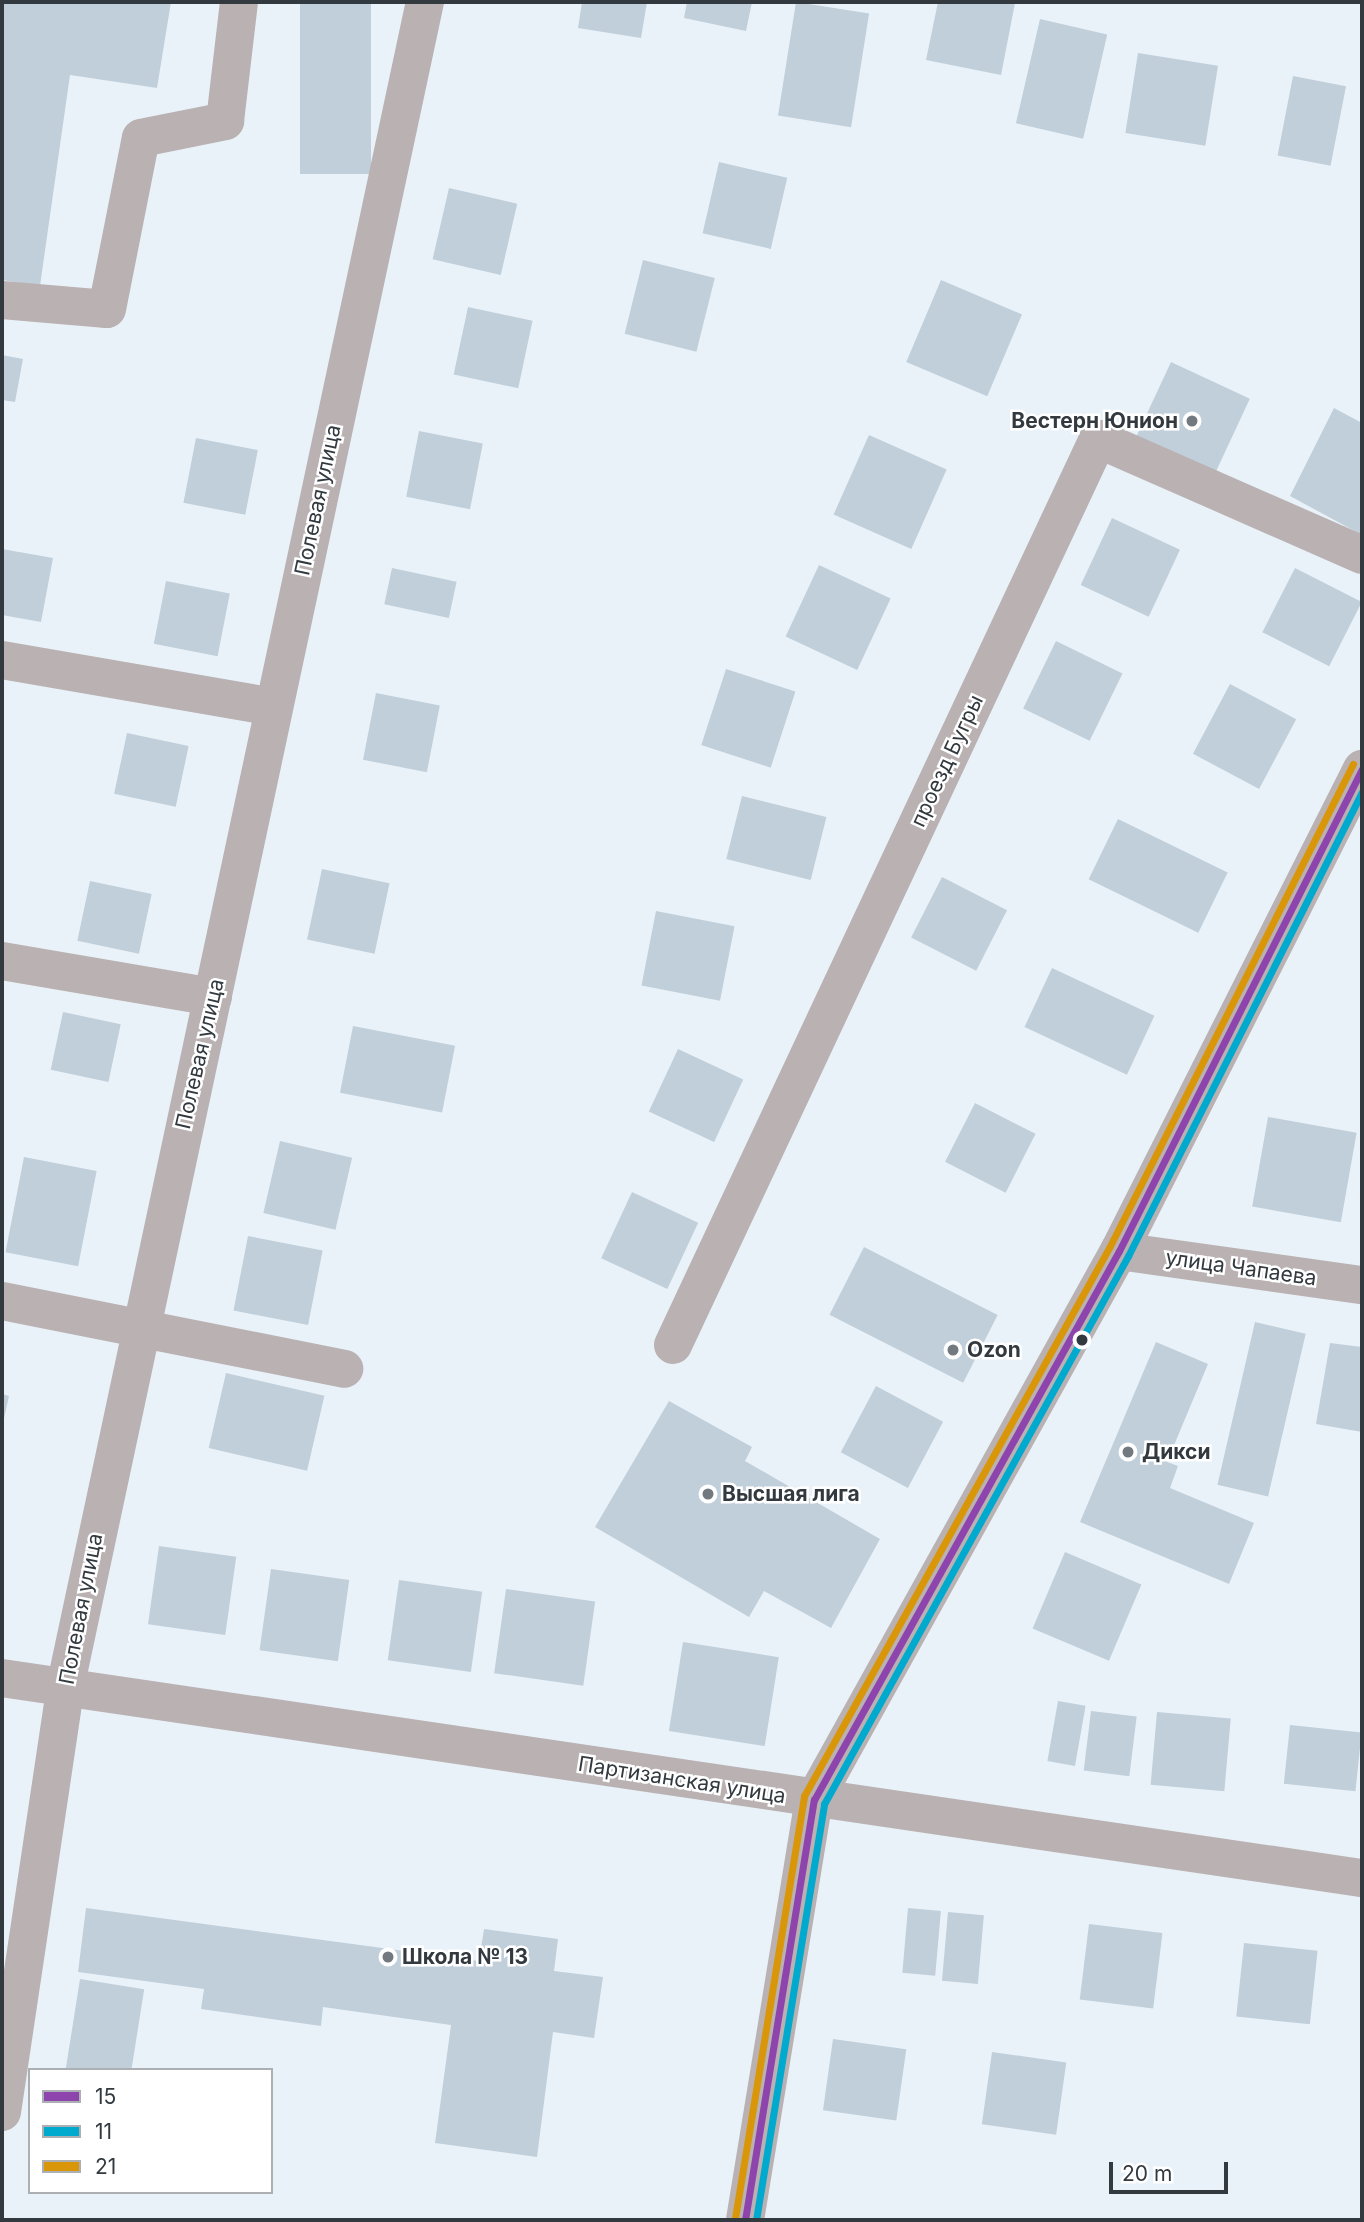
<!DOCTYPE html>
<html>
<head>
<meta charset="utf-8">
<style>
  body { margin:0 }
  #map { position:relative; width:1364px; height:2222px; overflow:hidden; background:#e9f2f9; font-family:Inter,sans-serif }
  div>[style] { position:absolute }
  .building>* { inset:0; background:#c1cfda; transform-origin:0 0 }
  .minor>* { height:38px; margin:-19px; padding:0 19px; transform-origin:19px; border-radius:19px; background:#b9b1b2 }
  .bus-1>* { height:7px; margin:-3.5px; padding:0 3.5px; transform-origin:3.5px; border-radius:3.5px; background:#8e44ad }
  .bus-2>* { height:7px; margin:-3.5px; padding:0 3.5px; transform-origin:3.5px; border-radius:3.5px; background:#00a9ce }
  .bus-3>* { height:7px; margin:-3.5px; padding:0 3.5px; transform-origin:3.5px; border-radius:3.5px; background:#d99609 }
  .dots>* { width:19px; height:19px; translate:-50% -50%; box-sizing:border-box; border:4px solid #fff; border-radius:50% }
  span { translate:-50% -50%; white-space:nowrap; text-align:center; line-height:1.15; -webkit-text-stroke:5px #fff; paint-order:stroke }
  .poi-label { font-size:21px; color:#32393f; font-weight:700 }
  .right { translate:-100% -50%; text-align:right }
  .left { translate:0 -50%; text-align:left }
  .street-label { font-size:21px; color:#32393f }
  .frame { position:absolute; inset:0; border:4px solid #32393f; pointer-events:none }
  .legend { position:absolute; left:28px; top:2068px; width:245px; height:126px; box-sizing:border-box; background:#fff; border:2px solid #adb0b2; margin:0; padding:9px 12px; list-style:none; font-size:21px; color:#32393f }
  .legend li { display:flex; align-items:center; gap:14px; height:35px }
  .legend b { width:35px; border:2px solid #adb0b2 }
  .scale { position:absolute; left:1109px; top:2162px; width:119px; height:32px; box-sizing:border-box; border:4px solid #32393f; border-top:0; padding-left:9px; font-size:21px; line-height:24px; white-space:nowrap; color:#32393f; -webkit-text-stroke:5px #fff; paint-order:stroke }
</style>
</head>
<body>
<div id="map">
  <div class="building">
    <i style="clip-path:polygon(2px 2px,171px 2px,157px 88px,70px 75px,40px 286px,2px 280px)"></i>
    <i style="left:300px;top:2px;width:71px;height:172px"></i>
    <i style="clip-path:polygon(582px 2px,647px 2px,641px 38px,578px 28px)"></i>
    <i style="clip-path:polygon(687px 2px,752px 2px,746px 31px,684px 18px)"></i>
    <i style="left:796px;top:2px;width:74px;height:115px;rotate:9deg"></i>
    <i style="clip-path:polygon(938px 2px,1015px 3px,1001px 75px,926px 60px)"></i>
    <i style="left:1040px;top:19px;width:69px;height:107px;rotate:13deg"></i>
    <i style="left:1138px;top:53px;width:81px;height:81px;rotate:9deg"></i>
    <i style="left:1293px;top:76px;width:54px;height:81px;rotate:11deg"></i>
    <i style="left:719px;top:162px;width:70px;height:73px;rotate:13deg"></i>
    <i style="left:449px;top:188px;width:70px;height:73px;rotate:13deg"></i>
    <i style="left:643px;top:260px;width:74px;height:76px;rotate:14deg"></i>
    <i style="left:941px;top:280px;width:88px;height:89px;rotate:23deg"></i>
    <i style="left:468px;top:307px;width:66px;height:69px;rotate:12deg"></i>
    <i style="clip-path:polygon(2px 355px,23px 359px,15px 402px,2px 400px)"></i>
    <i style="left:1171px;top:362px;width:87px;height:89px;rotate:25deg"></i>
    <i style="clip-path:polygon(1334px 408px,1362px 423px,1362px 535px,1290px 496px)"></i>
    <i style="left:419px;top:431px;width:65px;height:67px;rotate:11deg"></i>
    <i style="left:869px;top:435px;width:85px;height:87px;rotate:24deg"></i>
    <i style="left:196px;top:438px;width:63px;height:66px;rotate:11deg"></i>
    <i style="left:1112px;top:518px;width:75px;height:74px;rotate:25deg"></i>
    <i style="clip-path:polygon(2px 549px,53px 558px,41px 622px,2px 615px)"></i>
    <i style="left:819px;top:565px;width:79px;height:79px;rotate:25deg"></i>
    <i style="left:392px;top:568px;width:66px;height:37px;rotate:12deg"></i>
    <i style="left:1295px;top:568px;width:75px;height:72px;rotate:27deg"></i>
    <i style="left:166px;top:581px;width:65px;height:64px;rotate:11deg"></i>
    <i style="left:1056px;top:641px;width:74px;height:75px;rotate:26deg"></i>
    <i style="left:726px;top:669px;width:73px;height:80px;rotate:18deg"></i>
    <i style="left:1230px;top:684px;width:75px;height:79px;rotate:28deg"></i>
    <i style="left:376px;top:693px;width:65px;height:68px;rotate:11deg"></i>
    <i style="left:127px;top:733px;width:63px;height:62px;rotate:12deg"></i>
    <i style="left:742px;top:796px;width:87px;height:65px;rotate:14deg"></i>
    <i style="left:1118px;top:819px;width:122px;height:67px;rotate:26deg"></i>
    <i style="left:322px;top:869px;width:69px;height:72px;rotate:12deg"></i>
    <i style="left:942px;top:877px;width:73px;height:68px;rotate:27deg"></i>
    <i style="left:90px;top:881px;width:63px;height:61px;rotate:12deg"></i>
    <i style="left:656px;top:911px;width:80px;height:76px;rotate:11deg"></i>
    <i style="left:1052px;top:968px;width:113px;height:65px;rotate:25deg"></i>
    <i style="left:63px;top:1012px;width:59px;height:59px;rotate:12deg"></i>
    <i style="left:353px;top:1026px;width:104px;height:68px;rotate:11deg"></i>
    <i style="left:678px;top:1049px;width:72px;height:69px;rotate:25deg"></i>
    <i style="left:975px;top:1103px;width:68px;height:66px;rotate:27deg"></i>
    <i style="left:1268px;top:1117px;width:90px;height:91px;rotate:10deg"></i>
    <i style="left:280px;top:1141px;width:74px;height:74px;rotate:13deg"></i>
    <i style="left:24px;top:1157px;width:74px;height:97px;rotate:11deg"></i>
    <i style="left:632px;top:1192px;width:73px;height:73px;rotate:25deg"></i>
    <i style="left:248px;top:1236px;width:76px;height:76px;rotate:11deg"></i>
    <i style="left:864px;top:1247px;width:150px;height:76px;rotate:27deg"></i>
    <i style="left:1255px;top:1322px;width:52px;height:167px;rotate:13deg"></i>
    <i style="clip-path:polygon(1156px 1342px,1208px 1364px,1167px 1462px,1178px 1466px,1170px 1488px,1254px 1523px,1229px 1584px,1080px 1522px)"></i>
    <i style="clip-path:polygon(1330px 1343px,1362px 1347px,1362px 1432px,1316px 1424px)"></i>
    <i style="left:226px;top:1373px;width:101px;height:77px;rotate:13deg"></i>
    <i style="left:876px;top:1386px;width:76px;height:75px;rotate:28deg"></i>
    <i style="clip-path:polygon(2px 1394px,9px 1396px,3px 1423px,2px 1423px)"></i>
    <i style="clip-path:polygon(669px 1401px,752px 1447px,745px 1461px,880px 1539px,831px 1628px,764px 1591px,749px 1617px,595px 1527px)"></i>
    <i style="left:159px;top:1546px;width:78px;height:79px;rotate:8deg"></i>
    <i style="left:1065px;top:1552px;width:83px;height:83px;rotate:23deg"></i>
    <i style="left:271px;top:1569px;width:79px;height:82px;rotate:8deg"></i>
    <i style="left:399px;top:1580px;width:84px;height:81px;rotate:8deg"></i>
    <i style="left:506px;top:1589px;width:90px;height:85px;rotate:8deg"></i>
    <i style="left:683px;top:1642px;width:97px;height:90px;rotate:9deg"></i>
    <i style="left:1058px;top:1701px;width:28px;height:61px;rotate:10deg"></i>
    <i style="left:1091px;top:1711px;width:46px;height:60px;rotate:7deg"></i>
    <i style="left:1157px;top:1712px;width:74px;height:73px;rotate:5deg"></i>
    <i style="left:1290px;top:1725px;width:72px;height:59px;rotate:6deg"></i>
    <i style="clip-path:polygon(86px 1908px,479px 1961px,484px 1929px,558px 1939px,554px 1971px,603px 1977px,594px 2038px,553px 2032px,537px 2157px,435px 2143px,451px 2025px,323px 2007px,321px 2026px,201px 2009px,204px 1989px,78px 1972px)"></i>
    <i style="left:908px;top:1908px;width:33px;height:65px;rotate:5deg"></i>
    <i style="left:948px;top:1912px;width:36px;height:69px;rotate:5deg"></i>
    <i style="left:1089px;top:1924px;width:74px;height:76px;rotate:7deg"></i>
    <i style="left:1244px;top:1943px;width:74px;height:74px;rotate:6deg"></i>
    <i style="left:80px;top:1979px;width:65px;height:92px;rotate:9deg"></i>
    <i style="left:833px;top:2039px;width:74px;height:72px;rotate:8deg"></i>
    <i style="left:992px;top:2052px;width:75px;height:73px;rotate:8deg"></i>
  </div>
  <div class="minor">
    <i style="left:2px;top:300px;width:105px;rotate:4.9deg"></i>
    <i style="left:107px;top:309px;width:174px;rotate:-78.8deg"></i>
    <i style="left:141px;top:138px;width:86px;rotate:-11.4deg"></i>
    <i style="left:225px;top:121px;width:120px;rotate:-83.3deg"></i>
    <i style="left:2px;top:660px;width:276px;rotate:9.8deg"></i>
    <i style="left:2px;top:961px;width:214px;rotate:9.7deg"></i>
    <i style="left:1119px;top:1251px;width:245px;rotate:8deg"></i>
    <i style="left:2px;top:1301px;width:349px;rotate:11.2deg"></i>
    <i style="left:673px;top:1345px;width:1001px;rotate:-64.87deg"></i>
    <i style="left:1098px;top:439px;width:288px;rotate:23.7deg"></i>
    <i style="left:2px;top:1678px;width:1375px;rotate:8.37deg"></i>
    <i style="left:2px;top:2112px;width:429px;rotate:-81.5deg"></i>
    <i style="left:65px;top:1688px;width:1724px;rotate:-77.95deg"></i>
    <i style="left:745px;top:2220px;width:426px;rotate:-80.7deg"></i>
    <i style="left:814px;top:1800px;width:628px;rotate:-60.95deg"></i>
    <i style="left:1119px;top:1251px;width:540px;rotate:-63.25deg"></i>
  </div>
  <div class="bus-1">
    <i style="left:745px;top:2220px;width:426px;rotate:-80.7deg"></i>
    <i style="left:814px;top:1800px;width:628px;rotate:-60.95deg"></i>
    <i style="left:1119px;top:1251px;width:540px;rotate:-63.25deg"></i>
  </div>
  <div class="bus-2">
    <i style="left:756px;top:2220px;width:422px;rotate:-80.7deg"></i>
    <i style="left:824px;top:1804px;width:627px;rotate:-60.98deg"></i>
    <i style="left:1128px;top:1256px;width:520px;rotate:-63.24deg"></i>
  </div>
  <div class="bus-3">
    <i style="left:735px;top:2218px;width:428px;rotate:-80.7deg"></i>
    <i style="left:804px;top:1796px;width:629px;rotate:-60.91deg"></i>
    <i style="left:1110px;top:1246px;width:540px;rotate:-63.25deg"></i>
  </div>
  <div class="dots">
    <i style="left:1192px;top:421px;background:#727a80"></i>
    <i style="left:1082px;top:1340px;background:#32393f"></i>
    <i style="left:953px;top:1350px;background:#727a80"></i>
    <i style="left:1128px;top:1452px;background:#727a80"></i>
    <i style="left:708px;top:1494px;background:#727a80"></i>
    <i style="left:388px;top:1957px;background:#727a80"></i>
  </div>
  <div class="poi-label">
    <span class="right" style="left:1178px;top:421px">Вестерн Юнион</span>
    <span class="left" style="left:967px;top:1350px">Ozon</span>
    <span class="left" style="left:1142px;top:1452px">Дикси</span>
    <span class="left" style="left:722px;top:1494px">Высшая лига</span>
    <span class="left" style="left:402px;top:1957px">Школа № 13</span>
  </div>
  <div class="street-label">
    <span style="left:318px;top:500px;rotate:-78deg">Полевая улица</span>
    <span style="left:947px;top:761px;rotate:-65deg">проезд Бугры</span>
    <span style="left:200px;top:1054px;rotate:-77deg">Полевая улица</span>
    <span style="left:1241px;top:1268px;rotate:8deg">улица Чапаева</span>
    <span style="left:81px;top:1609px;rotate:-79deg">Полевая улица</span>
    <span style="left:682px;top:1780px;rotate:9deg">Партизанская улица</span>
  </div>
  <div class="frame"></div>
  <ul class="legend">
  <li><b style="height:9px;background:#8e44ad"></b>15</li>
  <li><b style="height:9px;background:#00a9ce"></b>11</li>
  <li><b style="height:9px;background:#d99609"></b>21</li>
  </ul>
  <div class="scale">20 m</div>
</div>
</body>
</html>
